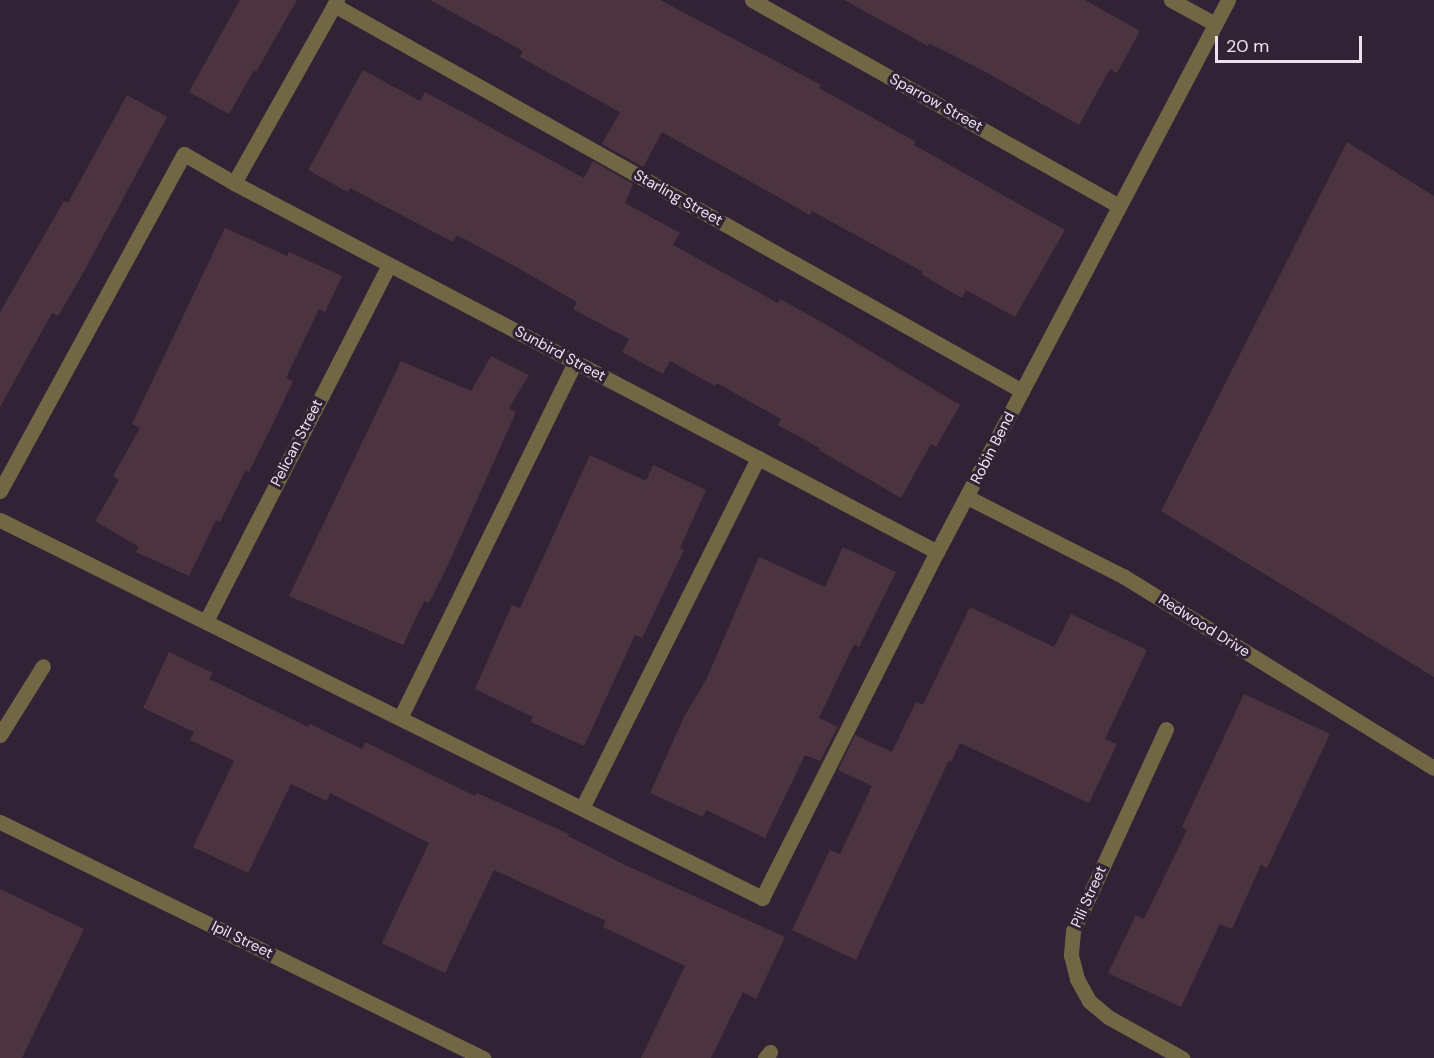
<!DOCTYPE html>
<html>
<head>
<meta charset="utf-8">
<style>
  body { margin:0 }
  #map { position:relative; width:1434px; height:1058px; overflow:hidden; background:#312335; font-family:"DM Sans",sans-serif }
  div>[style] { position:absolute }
  .building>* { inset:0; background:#4b3440 }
  .minor>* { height:15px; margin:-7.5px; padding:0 7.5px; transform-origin:7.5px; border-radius:7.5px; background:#726745 }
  span { translate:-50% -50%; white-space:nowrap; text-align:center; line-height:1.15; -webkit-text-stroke:6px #312335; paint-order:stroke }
  .street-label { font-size:15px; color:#ece2ee }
  .scale { position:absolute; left:1215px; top:36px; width:147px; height:27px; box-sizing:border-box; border:3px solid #ece2ee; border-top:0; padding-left:8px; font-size:18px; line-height:21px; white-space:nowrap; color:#ece2ee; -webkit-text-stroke:4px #312335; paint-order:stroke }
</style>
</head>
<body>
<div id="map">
  <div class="building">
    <i style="clip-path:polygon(240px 0,297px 0,256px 72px,254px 70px,229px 114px,189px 92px)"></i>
    <i style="clip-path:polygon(430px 0,660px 0,821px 85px,819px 88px,916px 142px,914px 145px,1065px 230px,1015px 317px,966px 290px,962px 298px,921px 274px,923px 272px,812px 211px,810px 215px,662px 132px,643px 167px,602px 144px,620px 112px,520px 57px,523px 51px)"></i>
    <i style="clip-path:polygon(844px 0,1085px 0,1140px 31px,1117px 73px,1110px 69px,1079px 125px,984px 71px,929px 43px,928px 46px)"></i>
    <i style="clip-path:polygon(363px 70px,420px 101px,425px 92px,584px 178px,593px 161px,633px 184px,625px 203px,680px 233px,673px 245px,778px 303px,780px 299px,820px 321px,960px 405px,936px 447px,931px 444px,901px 498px,819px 450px,820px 448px,778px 425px,781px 419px,717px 383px,715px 386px,670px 361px,663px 374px,622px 352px,629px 339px,573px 309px,577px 302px,511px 264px,457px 235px,453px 242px,350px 188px,348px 192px,308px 170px)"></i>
    <i style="clip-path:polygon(127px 95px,167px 117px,82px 275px,58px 316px,52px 313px,0 407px,0 312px,64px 201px,68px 203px)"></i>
    <i style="clip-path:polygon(1347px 142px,1434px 196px,1434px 677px,1161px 511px)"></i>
    <i style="clip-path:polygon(225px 228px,287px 256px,289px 252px,342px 276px,325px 312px,319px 309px,286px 378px,293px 381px,276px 417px,249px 472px,245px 471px,220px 522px,216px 520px,189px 576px,136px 552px,139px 547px,95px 521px,119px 480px,113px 476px,140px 428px,132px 424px)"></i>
    <i style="clip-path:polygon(491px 356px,529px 375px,509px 408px,516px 412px,447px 567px,429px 603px,424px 601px,403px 645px,289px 596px,401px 361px,471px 391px)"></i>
    <i style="clip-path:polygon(590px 455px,646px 481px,653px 465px,706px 490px,680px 548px,684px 550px,642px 638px,635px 635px,584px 746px,531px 722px,533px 717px,475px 689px,512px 605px,520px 608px)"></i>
    <i style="clip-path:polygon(843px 547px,896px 572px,859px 647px,854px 644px,819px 718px,838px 727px,820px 761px,805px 755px,765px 838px,706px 810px,703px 817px,650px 793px,684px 717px,706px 680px,759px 557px,825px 587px)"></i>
    <i style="clip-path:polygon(970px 607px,1054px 647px,1071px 614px,1147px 650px,1105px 739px,1117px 744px,1089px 803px,960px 743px,951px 762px,949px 760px,856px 960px,792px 930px,830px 850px,840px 854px,872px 786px,838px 770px,855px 735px,892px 752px,916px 702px,923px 705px)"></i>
    <i style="clip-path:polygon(169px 652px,213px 673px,209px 679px,308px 727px,310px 724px,362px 749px,365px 742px,475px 796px,477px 793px,569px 834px,568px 836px,625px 865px,785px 937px,756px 999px,743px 992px,711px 1058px,641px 1058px,685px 966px,603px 927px,606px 921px,494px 870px,445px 973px,382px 943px,429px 843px,330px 793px,327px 801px,291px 784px,248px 873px,193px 847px,234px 761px,190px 740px,194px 732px,143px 708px)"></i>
    <i style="clip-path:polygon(1244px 694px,1330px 734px,1267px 868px,1261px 865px,1232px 929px,1220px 924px,1181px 1007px,1108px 973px,1136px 915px,1144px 919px,1187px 830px,1182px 827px)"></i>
    <i style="clip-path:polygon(0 889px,84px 929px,22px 1058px,0 1058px)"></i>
  </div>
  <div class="minor">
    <i style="left:752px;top:0;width:421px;rotate:29.3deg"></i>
    <i style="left:1171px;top:0;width:50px;rotate:28.6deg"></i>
    <i style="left:334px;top:5px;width:789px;rotate:29.29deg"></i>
    <i style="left:234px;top:183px;width:210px;rotate:-60.6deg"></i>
    <i style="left:0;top:491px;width:384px;rotate:-61.4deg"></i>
    <i style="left:184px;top:154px;width:58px;rotate:30.1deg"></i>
    <i style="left:234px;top:183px;width:794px;rotate:27.69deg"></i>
    <i style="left:967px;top:497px;width:175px;rotate:26.9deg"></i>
    <i style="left:1123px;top:576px;width:365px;rotate:31.7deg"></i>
    <i style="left:0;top:520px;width:851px;rotate:26.38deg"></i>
    <i style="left:762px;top:898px;width:388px;rotate:-63.2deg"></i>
    <i style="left:937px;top:552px;width:624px;rotate:-62.2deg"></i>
    <i style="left:206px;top:621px;width:400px;rotate:-62.8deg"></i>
    <i style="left:400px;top:718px;width:397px;rotate:-63.8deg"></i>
    <i style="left:1166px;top:729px;width:222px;rotate:114.7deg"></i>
    <i style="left:1073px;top:931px;width:24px;rotate:95deg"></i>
    <i style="left:1071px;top:955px;width:25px;rotate:76deg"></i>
    <i style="left:1077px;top:979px;width:25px;rotate:61deg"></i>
    <i style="left:1089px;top:1001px;width:25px;rotate:40deg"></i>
    <i style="left:1108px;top:1017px;width:85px;rotate:29deg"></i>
    <i style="left:0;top:735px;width:81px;rotate:-58.1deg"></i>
    <i style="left:582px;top:808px;width:392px;rotate:-63.3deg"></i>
    <i style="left:0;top:822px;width:538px;rotate:26.04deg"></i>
    <i style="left:765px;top:1058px;width:8px;rotate:-50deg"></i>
  </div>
  <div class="street-label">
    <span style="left:936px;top:103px;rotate:29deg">Sparrow Street</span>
    <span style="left:678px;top:198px;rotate:29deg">Starling Street</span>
    <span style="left:560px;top:354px;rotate:28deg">Sunbird Street</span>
    <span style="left:297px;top:443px;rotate:-63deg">Pelican Street</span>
    <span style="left:993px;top:448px;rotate:-63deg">Robin Bend</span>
    <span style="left:1204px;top:626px;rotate:32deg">Redwood Drive</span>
    <span style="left:1089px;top:897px;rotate:-66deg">Pili Street</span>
    <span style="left:242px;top:940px;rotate:26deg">Ipil Street</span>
  </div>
  <div class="scale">20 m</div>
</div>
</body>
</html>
